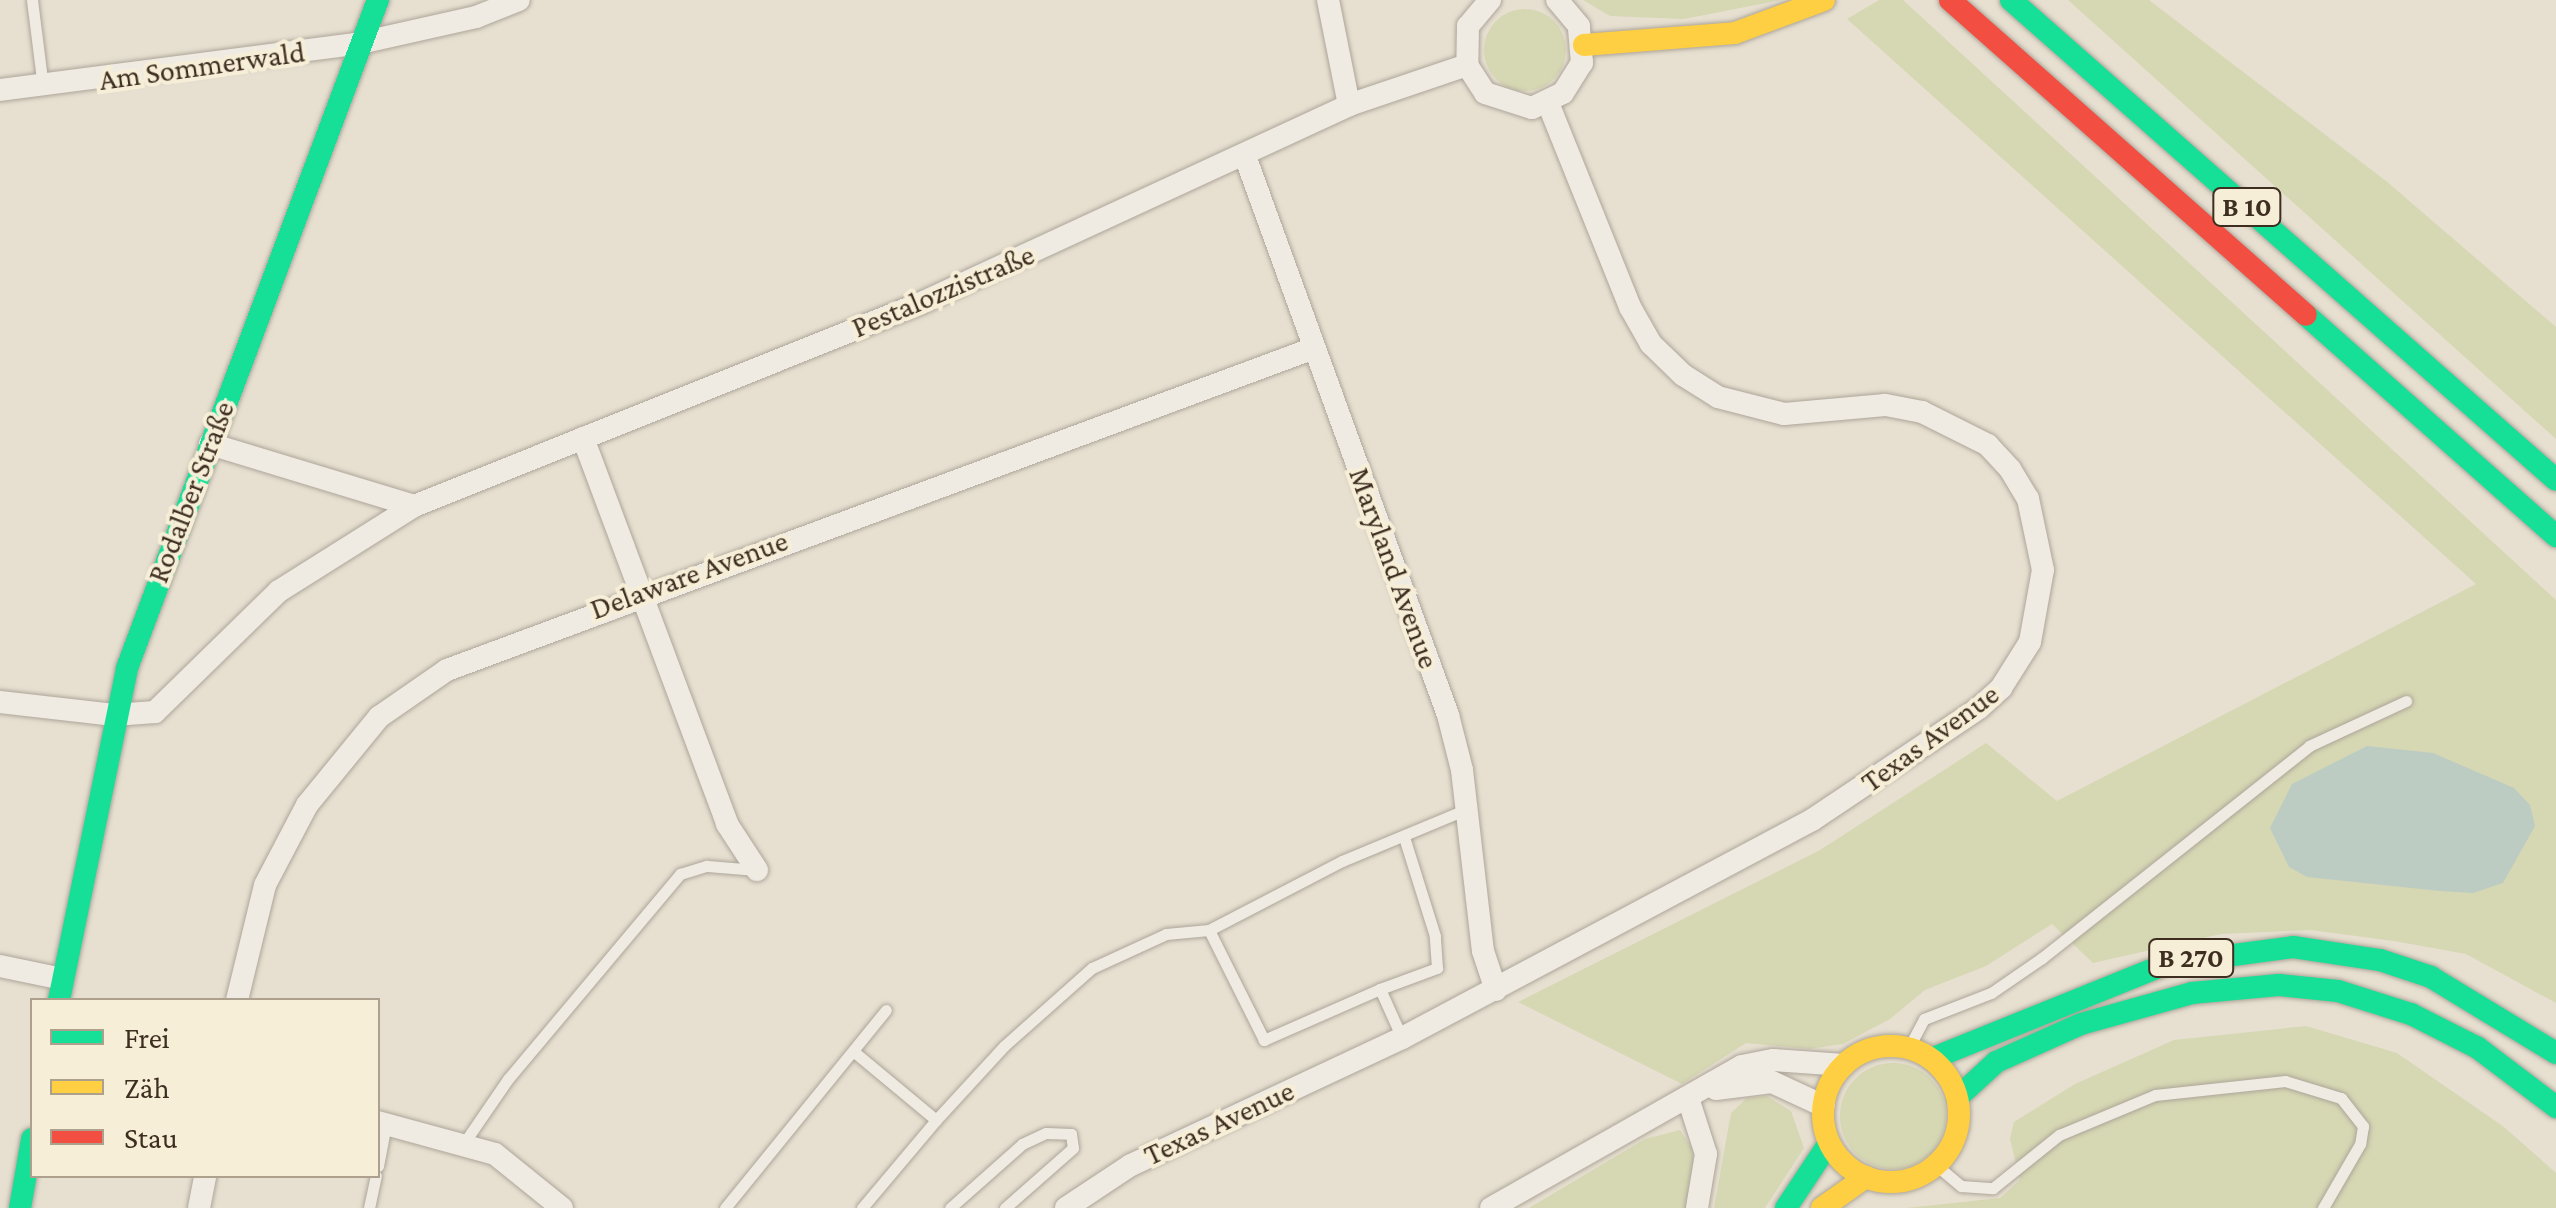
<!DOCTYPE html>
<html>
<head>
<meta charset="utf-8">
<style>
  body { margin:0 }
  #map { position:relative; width:2556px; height:1208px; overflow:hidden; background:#e7e0d1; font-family:"Crimson Pro",serif }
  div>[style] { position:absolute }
  .green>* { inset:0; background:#d6d7b3 }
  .round { border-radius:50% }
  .water>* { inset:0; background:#bcccc2 }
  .roads { filter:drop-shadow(0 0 2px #ada599) drop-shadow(0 0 2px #ada599) }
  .lane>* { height:11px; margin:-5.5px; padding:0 5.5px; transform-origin:5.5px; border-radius:5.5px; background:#efebe3 }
  .street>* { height:22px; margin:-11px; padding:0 11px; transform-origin:11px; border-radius:11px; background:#efebe3 }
  .fast>* { height:22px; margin:-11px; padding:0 11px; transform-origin:11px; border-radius:11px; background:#16e098 }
  .slow>* { height:22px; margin:-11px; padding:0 11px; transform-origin:11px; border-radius:11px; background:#ffcf43 }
  .slow>.ring { margin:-11px; padding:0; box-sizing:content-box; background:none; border:22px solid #ffcf43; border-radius:50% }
  .jam>* { height:22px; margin:-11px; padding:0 11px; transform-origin:11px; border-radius:11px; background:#f24e42 }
  span { translate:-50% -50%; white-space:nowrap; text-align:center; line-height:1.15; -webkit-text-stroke:8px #f7eed8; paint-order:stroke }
  .shield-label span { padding:2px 8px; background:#f7eed8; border:2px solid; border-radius:8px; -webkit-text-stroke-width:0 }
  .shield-label { font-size:28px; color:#3d2e20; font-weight:700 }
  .street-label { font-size:30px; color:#3d2e20 }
  .legend { position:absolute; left:30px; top:998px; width:350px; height:180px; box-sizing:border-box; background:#f7eed8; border:2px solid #ada18e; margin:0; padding:12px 18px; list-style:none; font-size:30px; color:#3d2e20 }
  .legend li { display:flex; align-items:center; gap:20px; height:50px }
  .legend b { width:50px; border:2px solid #ada18e }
</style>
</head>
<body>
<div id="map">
  <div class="green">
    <i style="clip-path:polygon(1583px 0,1781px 0,1684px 19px,1610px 16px)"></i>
    <i style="clip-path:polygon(1879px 0,1903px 0,2556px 600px,2556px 1003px,2466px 954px,2394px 941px,2310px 930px,2221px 934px,2093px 963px,2052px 924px,1986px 966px,1925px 990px,1890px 1019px,1843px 1044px,1809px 1049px,1746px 1043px,1682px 1084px,1518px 1002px,1820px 850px,1986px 743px,2057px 801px,2476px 584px,1847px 19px)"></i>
    <i style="clip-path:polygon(2068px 0,2149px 0,2386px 181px,2556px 327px,2556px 439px)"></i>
    <i class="round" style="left:1484px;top:9px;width:82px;height:82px"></i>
    <i style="clip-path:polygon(2306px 1026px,2397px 1053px,2504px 1127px,2556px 1173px,2556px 1208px,1906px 1208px,2000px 1198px,2020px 1180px,2010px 1139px,2014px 1122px,2075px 1084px,2174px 1040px)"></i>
    <i class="round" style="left:1840px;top:1063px;width:106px;height:106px"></i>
    <i style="clip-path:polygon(1767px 1096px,1791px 1111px,1804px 1148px,1765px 1208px,1714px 1208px,1731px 1113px,1747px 1098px)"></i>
    <i style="clip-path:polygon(1680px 1130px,1692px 1148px,1695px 1174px,1686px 1208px,1529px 1208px,1645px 1139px)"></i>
  </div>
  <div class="water">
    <i style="clip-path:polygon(2367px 746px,2433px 753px,2514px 788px,2530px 805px,2535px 826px,2503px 883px,2473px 893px,2440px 891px,2307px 877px,2289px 867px,2270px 828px,2292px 784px)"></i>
  </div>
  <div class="roads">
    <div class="lane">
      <i style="left:32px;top:0;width:88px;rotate:82.8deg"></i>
      <i style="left:1380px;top:989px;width:61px;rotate:-20.2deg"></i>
      <i style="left:1437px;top:968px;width:32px;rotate:-94deg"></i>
      <i style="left:1435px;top:936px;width:104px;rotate:-107.4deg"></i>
      <i style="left:1402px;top:1038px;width:54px;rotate:-114.2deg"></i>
      <i style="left:1380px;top:989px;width:127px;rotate:156.3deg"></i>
      <i style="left:1264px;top:1040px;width:123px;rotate:-116.6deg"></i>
      <i style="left:1209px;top:930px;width:150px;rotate:-27.4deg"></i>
      <i style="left:1342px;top:861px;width:135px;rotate:-22.6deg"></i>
      <i style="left:1908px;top:1049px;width:34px;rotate:-62deg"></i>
      <i style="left:1924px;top:1019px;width:72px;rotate:-21.2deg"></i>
      <i style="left:1991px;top:993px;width:62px;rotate:-34.5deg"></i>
      <i style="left:2042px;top:958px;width:341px;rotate:-38.4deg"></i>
      <i style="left:2309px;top:746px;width:107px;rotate:-24.9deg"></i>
      <i style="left:853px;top:1051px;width:108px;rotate:39.7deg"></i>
      <i style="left:936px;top:1120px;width:115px;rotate:130.1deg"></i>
      <i style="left:936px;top:1120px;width:100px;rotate:-47.4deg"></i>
      <i style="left:1004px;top:1046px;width:118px;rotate:-41.6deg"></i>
      <i style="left:1092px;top:968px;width:81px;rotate:-24.7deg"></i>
      <i style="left:1166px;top:934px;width:43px;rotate:-5.3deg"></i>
      <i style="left:464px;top:1143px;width:78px;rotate:-55.5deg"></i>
      <i style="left:508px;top:1079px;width:268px;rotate:-50deg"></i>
      <i style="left:680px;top:874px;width:28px;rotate:-17deg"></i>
      <i style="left:707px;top:866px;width:50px;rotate:4.6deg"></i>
      <i style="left:1936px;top:1165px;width:33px;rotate:40deg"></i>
      <i style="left:1961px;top:1186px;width:32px;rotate:4deg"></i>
      <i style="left:1993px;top:1188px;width:85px;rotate:-38.8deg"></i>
      <i style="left:2059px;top:1135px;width:104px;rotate:-22.6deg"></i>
      <i style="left:2155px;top:1095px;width:131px;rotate:-6.1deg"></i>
      <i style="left:2285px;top:1081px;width:59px;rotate:16.9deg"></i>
      <i style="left:2341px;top:1098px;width:36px;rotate:52deg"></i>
      <i style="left:2363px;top:1126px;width:18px;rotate:99deg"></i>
      <i style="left:2360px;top:1144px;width:74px;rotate:120deg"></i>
      <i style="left:378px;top:1166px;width:43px;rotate:-79.2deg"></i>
      <i style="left:369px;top:1208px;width:33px;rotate:-78deg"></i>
      <i style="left:725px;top:1208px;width:255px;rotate:-50.9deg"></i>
      <i style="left:950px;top:1208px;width:96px;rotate:-41.6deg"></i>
      <i style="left:1022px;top:1144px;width:26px;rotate:-25deg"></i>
      <i style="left:1046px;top:1133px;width:25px;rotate:2deg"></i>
      <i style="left:1071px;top:1134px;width:14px;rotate:82deg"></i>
      <i style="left:1073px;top:1148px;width:91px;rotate:138.6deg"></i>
    </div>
    <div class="street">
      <i style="left:1328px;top:0;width:107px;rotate:78.7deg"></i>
      <i style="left:1490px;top:0;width:34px;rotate:130deg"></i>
      <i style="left:1468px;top:26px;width:39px;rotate:91deg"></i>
      <i style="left:1467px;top:65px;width:33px;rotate:57deg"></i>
      <i style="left:1485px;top:93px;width:49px;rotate:17.7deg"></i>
      <i style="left:1532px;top:108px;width:34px;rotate:-26deg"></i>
      <i style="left:1563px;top:93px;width:36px;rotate:-58deg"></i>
      <i style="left:1582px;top:63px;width:37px;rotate:-95deg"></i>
      <i style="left:1579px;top:26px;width:34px;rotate:-130deg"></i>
      <i style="left:0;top:90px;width:363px;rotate:-7.4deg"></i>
      <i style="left:360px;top:43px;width:119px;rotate:-12.6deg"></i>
      <i style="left:476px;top:17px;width:46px;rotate:-21.6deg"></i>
      <i style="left:1245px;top:156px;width:595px;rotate:70.04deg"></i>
      <i style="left:1448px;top:715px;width:57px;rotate:75.7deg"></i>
      <i style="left:1462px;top:770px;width:182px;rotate:83.4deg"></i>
      <i style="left:1483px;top:951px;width:41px;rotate:71.6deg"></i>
      <i style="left:583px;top:438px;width:412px;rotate:69.5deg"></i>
      <i style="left:727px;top:824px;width:55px;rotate:56.9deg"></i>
      <i style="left:210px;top:444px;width:213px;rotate:16.9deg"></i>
      <i style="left:0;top:702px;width:115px;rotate:6.5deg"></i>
      <i style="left:114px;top:715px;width:41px;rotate:-4.2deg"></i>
      <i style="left:155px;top:712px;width:173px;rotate:-44.3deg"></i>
      <i style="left:279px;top:591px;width:160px;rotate:-32.2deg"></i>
      <i style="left:414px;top:506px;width:546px;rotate:-21.82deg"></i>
      <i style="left:921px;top:303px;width:472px;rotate:-24.8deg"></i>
      <i style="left:1349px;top:105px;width:125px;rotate:-18.7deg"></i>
      <i style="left:0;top:966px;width:64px;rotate:11.7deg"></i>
      <i style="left:237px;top:1000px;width:118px;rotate:-76.3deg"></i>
      <i style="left:265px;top:885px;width:90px;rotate:-62.3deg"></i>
      <i style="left:307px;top:805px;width:114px;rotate:-50.7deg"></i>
      <i style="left:379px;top:717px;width:83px;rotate:-34.7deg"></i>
      <i style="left:447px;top:670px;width:925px;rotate:-20.37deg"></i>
      <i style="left:1716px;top:1089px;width:56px;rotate:-7.1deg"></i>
      <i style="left:1772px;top:1082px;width:57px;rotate:24.8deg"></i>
      <i style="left:1688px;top:1098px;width:59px;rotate:72.2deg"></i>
      <i style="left:1706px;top:1154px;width:55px;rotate:99.5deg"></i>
      <i style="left:378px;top:1122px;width:121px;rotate:15.3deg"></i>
      <i style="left:495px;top:1154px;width:86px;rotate:38.9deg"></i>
      <i style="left:199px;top:1208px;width:33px;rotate:-79deg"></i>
      <i style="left:1066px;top:1208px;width:78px;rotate:-33.5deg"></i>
      <i style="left:1131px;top:1165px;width:299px;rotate:-25.1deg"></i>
      <i style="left:1402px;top:1038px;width:464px;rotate:-28deg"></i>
      <i style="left:1812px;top:820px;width:201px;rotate:-33.8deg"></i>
      <i style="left:1979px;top:708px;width:30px;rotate:-42deg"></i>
      <i style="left:2001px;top:688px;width:54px;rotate:-57.8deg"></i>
      <i style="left:2030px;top:642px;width:73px;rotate:-79.8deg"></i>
      <i style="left:2043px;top:570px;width:73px;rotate:-101.9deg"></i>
      <i style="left:2028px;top:499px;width:35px;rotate:-121deg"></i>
      <i style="left:2010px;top:469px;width:33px;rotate:-133deg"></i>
      <i style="left:1988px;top:445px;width:74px;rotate:-153.4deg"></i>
      <i style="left:1922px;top:412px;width:38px;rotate:-169deg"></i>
      <i style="left:1885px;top:405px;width:101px;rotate:174.9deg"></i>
      <i style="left:1784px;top:414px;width:68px;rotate:-165.6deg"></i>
      <i style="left:1718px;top:397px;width:41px;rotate:-147.8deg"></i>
      <i style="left:1683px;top:375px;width:45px;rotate:-135.9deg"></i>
      <i style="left:1651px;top:344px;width:43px;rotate:-119.6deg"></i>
      <i style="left:1630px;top:307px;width:220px;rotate:-111.9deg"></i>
      <i style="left:1491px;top:1208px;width:288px;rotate:-29.5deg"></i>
      <i style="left:1742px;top:1066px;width:32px;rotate:-11deg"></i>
      <i style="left:1773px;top:1060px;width:71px;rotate:4deg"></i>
    </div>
    <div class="fast">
      <i style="left:2011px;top:0;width:726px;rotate:41.37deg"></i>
      <i style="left:2306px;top:315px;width:334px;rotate:41.5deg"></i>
      <i style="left:59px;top:1000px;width:339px;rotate:-78.4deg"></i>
      <i style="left:127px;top:668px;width:714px;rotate:-69.41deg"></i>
      <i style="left:1931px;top:1059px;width:253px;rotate:-22deg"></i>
      <i style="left:2166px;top:964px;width:128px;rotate:-7.6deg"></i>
      <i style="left:2293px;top:947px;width:88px;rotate:8.5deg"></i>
      <i style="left:2380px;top:960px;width:54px;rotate:18.4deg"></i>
      <i style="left:2431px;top:977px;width:146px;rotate:31.3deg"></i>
      <i style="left:1957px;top:1098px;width:53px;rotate:-42.7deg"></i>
      <i style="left:1996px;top:1062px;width:93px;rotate:-24.1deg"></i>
      <i style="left:2081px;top:1024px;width:115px;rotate:-15.6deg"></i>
      <i style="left:2192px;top:993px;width:87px;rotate:-5.3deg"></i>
      <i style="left:2279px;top:985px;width:59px;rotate:5.8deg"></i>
      <i style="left:2338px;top:991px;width:77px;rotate:17.5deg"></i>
      <i style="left:2411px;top:1014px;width:75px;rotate:26.9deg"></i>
      <i style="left:2478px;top:1048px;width:98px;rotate:37.1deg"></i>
      <i style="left:20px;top:1208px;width:70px;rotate:-80.1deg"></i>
      <i style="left:1786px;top:1208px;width:78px;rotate:-56.5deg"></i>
    </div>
    <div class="slow">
      <i style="left:1584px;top:45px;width:151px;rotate:-4.5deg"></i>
      <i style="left:1735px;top:33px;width:95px;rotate:-20.3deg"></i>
      <i class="ring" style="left:1823px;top:1046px;width:114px;height:114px"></i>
      <i style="left:1822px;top:1208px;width:54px;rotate:-35.2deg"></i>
    </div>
    <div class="jam">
      <i style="left:1950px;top:0;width:475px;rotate:41.5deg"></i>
    </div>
  </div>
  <div class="shield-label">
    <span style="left:2247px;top:207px">B 10</span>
    <span style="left:2191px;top:958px">B 270</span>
  </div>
  <div class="street-label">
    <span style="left:202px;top:66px;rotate:-8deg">Am Sommerwald</span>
    <span style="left:943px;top:291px;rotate:-23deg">Pestalozzistraße</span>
    <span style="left:191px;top:492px;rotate:-69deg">Rodalber Straße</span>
    <span style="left:1394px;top:568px;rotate:70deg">Maryland Avenue</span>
    <span style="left:689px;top:575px;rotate:-20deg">Delaware Avenue</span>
    <span style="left:1930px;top:738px;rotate:-36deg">Texas Avenue</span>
    <span style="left:1219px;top:1123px;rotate:-25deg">Texas Avenue</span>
  </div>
  <ul class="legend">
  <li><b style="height:12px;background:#16e098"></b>Frei</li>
  <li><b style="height:12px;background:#ffcf43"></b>Zäh</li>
  <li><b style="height:12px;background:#f24e42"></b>Stau</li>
  </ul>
</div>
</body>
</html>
